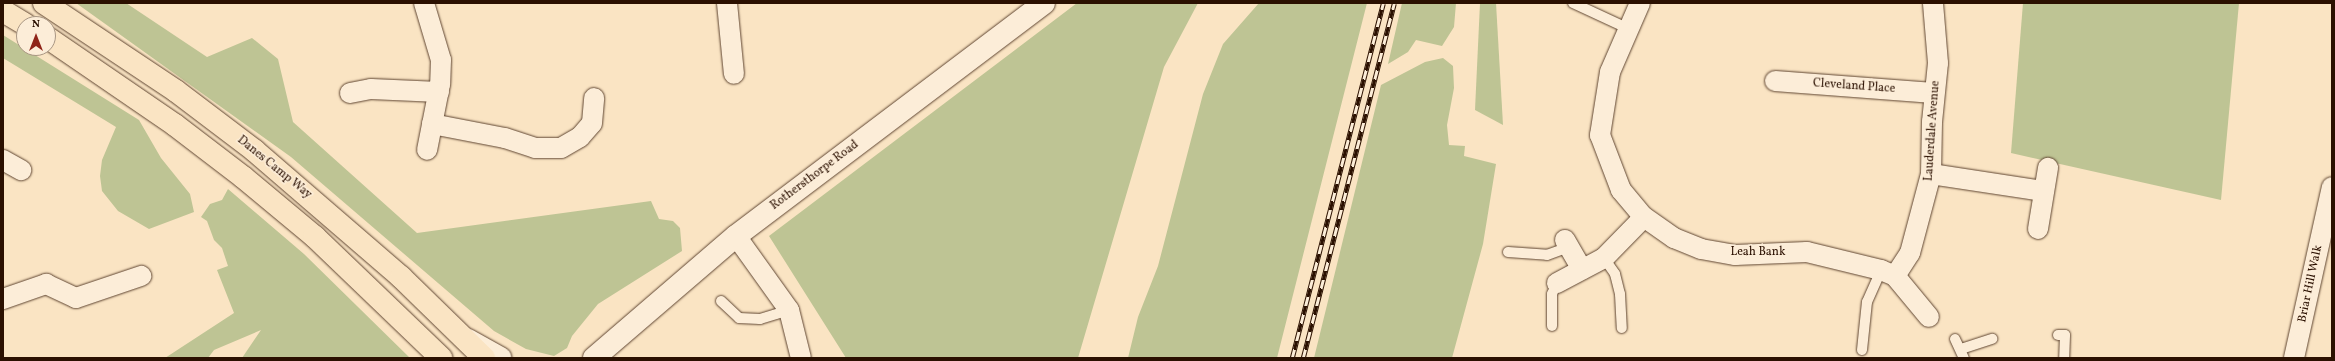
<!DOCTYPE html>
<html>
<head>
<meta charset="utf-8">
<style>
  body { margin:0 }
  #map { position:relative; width:2335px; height:361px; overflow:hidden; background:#fae4c3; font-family:Vollkorn,serif }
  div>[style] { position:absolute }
  .green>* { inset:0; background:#bec494 }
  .roads { filter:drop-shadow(0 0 1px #5f4531) drop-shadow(0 0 1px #5f4531) }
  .lane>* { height:10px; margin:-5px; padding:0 5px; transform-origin:5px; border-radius:5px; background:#fcedd8 }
  .street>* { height:20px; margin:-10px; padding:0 10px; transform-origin:10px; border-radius:10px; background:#fcedd8 }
  .secondary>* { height:22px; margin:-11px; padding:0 11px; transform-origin:11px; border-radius:11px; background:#fcedd8 }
  .highway>* { height:22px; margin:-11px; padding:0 11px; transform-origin:11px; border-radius:11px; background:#fae4c3 }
  .rail>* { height:4.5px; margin-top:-2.25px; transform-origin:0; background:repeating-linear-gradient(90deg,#fcedd8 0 9px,#2b1000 0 18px); box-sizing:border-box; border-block:1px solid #2b1000 }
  span { translate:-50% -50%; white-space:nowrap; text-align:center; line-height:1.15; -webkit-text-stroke:3px #fcedd8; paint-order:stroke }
  .street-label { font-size:12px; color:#2b1000 }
  .frame { position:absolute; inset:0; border:4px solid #2b1000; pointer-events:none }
  .north { position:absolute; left:16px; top:16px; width:40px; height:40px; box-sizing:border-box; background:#fcedd8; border:1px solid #a89582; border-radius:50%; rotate:0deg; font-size:11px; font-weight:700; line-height:16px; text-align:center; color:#2b1000 }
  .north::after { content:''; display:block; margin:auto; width:14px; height:18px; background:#8f2418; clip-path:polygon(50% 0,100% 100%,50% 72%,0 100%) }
</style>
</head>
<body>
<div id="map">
  <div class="green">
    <i style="clip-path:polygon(76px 3px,126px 3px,207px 57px,252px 38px,278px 59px,293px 122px,417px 233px,651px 201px,659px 219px,673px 221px,680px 228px,682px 251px,598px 304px,572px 336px,567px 348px,554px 356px,526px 349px,494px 331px,291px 157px)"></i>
    <i style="clip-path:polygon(1077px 3px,1198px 3px,1164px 67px,1078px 358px,846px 358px,769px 236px)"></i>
    <i style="clip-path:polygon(1259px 3px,1367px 3px,1277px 358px,1128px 358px,1138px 317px,1158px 266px,1203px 94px,1223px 44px)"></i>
    <i style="clip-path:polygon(1402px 3px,1456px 3px,1454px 27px,1442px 46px,1416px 40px,1408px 52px,1388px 64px)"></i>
    <i style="clip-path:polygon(1480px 3px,1496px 3px,1503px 125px,1475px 110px)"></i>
    <i style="clip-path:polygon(2023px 3px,2239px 3px,2221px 200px,2011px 153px)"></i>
    <i style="clip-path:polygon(3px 35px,139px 120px,161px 158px,190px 194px,194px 212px,149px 229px,118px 211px,102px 191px,100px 176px,102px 160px,116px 127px,3px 58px)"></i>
    <i style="clip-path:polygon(1443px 58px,1453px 66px,1454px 88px,1447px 125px,1449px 145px,1465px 146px,1464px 156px,1496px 164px,1483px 244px,1452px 358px,1314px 358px,1381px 85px,1425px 62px)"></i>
    <i style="clip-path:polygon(228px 189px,304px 254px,410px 358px,242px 358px,261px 330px,214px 350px,208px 358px,165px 358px,234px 313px,217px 270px,228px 266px,222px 248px,214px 240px,207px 221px,201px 217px,210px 204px,222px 200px)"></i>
  </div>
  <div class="roads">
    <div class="lane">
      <i style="left:1573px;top:3px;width:60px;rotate:24.8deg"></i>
      <i style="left:1508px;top:252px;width:39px;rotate:4deg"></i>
      <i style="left:1547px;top:255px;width:23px;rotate:-20deg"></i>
      <i style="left:1604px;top:258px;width:19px;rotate:55deg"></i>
      <i style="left:1615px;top:274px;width:21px;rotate:76deg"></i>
      <i style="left:1620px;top:294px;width:34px;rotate:87deg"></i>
      <i style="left:721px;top:301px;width:25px;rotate:43deg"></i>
      <i style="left:739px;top:318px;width:21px;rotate:3deg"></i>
      <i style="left:760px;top:319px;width:30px;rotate:-17deg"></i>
      <i style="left:1552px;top:326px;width:32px;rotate:-90deg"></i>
      <i style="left:1552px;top:294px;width:12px;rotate:-66deg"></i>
      <i style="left:2058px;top:335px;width:7px"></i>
      <i style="left:2065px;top:335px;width:23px;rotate:92deg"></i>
      <i style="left:1955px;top:339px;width:21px;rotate:65deg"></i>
      <i style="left:1961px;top:349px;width:33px;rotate:-18deg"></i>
      <i style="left:1862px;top:350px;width:48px;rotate:-84.1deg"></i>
      <i style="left:1867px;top:302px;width:35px;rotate:-66deg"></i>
    </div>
    <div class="street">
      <i style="left:424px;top:3px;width:59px;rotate:73.4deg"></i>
      <i style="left:441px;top:60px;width:24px;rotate:92deg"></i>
      <i style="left:440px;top:84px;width:67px;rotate:101.1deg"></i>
      <i style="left:727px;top:3px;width:71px;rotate:84.4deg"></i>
      <i style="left:1640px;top:3px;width:75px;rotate:113.5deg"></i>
      <i style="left:1610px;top:72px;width:64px;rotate:99deg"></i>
      <i style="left:1600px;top:135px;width:59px;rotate:69.1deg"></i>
      <i style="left:1621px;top:190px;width:35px;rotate:50deg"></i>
      <i style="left:1644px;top:217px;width:37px;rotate:35deg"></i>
      <i style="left:1674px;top:238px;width:29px;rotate:22deg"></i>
      <i style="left:1701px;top:249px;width:35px;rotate:10deg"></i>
      <i style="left:1735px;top:255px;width:72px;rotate:-2.4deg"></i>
      <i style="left:1807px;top:252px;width:76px;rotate:13.7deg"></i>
      <i style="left:1881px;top:270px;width:15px;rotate:23deg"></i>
      <i style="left:1895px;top:276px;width:53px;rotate:50.3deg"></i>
      <i style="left:1775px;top:81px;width:159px;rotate:4.3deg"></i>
      <i style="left:350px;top:93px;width:21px;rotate:-11deg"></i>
      <i style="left:371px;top:89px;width:68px;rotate:2.5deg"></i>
      <i style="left:432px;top:124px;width:74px;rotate:10.9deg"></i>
      <i style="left:505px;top:138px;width:32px;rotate:18deg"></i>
      <i style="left:535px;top:148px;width:26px"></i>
      <i style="left:561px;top:148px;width:22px;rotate:-30deg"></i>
      <i style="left:580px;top:137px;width:18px;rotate:-49deg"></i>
      <i style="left:592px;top:123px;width:25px;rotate:-85deg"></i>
      <i style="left:3px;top:160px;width:21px;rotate:29deg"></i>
      <i style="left:1931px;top:174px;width:114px;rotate:8.6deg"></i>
      <i style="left:2038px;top:229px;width:62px;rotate:-80.7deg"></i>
      <i style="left:736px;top:236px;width:91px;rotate:54.4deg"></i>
      <i style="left:789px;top:310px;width:49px;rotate:76deg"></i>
      <i style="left:1565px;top:240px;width:34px;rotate:60deg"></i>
      <i style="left:1895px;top:276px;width:27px;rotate:-57deg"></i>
      <i style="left:1910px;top:253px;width:82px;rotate:-75.1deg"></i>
      <i style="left:1931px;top:174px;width:52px;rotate:-88.9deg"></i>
      <i style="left:1932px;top:122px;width:59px;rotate:-84.2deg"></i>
      <i style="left:1938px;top:63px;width:60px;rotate:-94.8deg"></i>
      <i style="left:1557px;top:283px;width:53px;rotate:-28deg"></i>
      <i style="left:1604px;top:258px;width:57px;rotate:-45.7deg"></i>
      <i style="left:3px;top:299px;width:46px;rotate:-19.2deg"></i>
      <i style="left:46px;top:284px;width:33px;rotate:25deg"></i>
      <i style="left:76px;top:298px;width:69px;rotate:-18.7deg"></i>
      <i style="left:2294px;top:358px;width:175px;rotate:-77.5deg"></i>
    </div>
    <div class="secondary">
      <i style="left:468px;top:340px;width:37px;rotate:29deg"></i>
      <i style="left:594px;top:358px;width:187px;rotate:-40.7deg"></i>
      <i style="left:736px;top:236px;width:386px;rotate:-37.1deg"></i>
    </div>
    <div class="highway">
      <i style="left:44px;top:3px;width:159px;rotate:33.7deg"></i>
      <i style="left:176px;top:91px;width:99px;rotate:37.2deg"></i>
      <i style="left:255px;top:151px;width:193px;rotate:40.8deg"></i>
      <i style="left:401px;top:277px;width:116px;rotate:44.3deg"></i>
      <i style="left:3px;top:11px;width:26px;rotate:31deg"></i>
      <i style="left:48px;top:38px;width:154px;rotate:34.4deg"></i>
      <i style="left:175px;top:125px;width:86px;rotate:37.4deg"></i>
      <i style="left:243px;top:177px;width:94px;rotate:39.8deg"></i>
      <i style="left:315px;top:237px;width:175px;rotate:43.8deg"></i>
    </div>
  </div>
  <div class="rail">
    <i style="left:1292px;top:358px;width:366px;rotate:-75.6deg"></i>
    <i style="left:1303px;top:358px;width:366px;rotate:-75.6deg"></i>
  </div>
  <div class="street-label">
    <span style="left:1854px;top:87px;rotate:4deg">Cleveland Place</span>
    <span style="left:1933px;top:131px;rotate:-86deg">Lauderdale Avenue</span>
    <span style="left:274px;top:168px;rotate:39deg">Danes Camp Way</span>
    <span style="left:815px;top:176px;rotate:-37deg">Rothersthorpe Road</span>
    <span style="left:1758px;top:253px">Leah Bank</span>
    <span style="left:2311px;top:284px;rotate:-78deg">Briar Hill Walk</span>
  </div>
  <div class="frame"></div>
  <div class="north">N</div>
</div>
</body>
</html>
